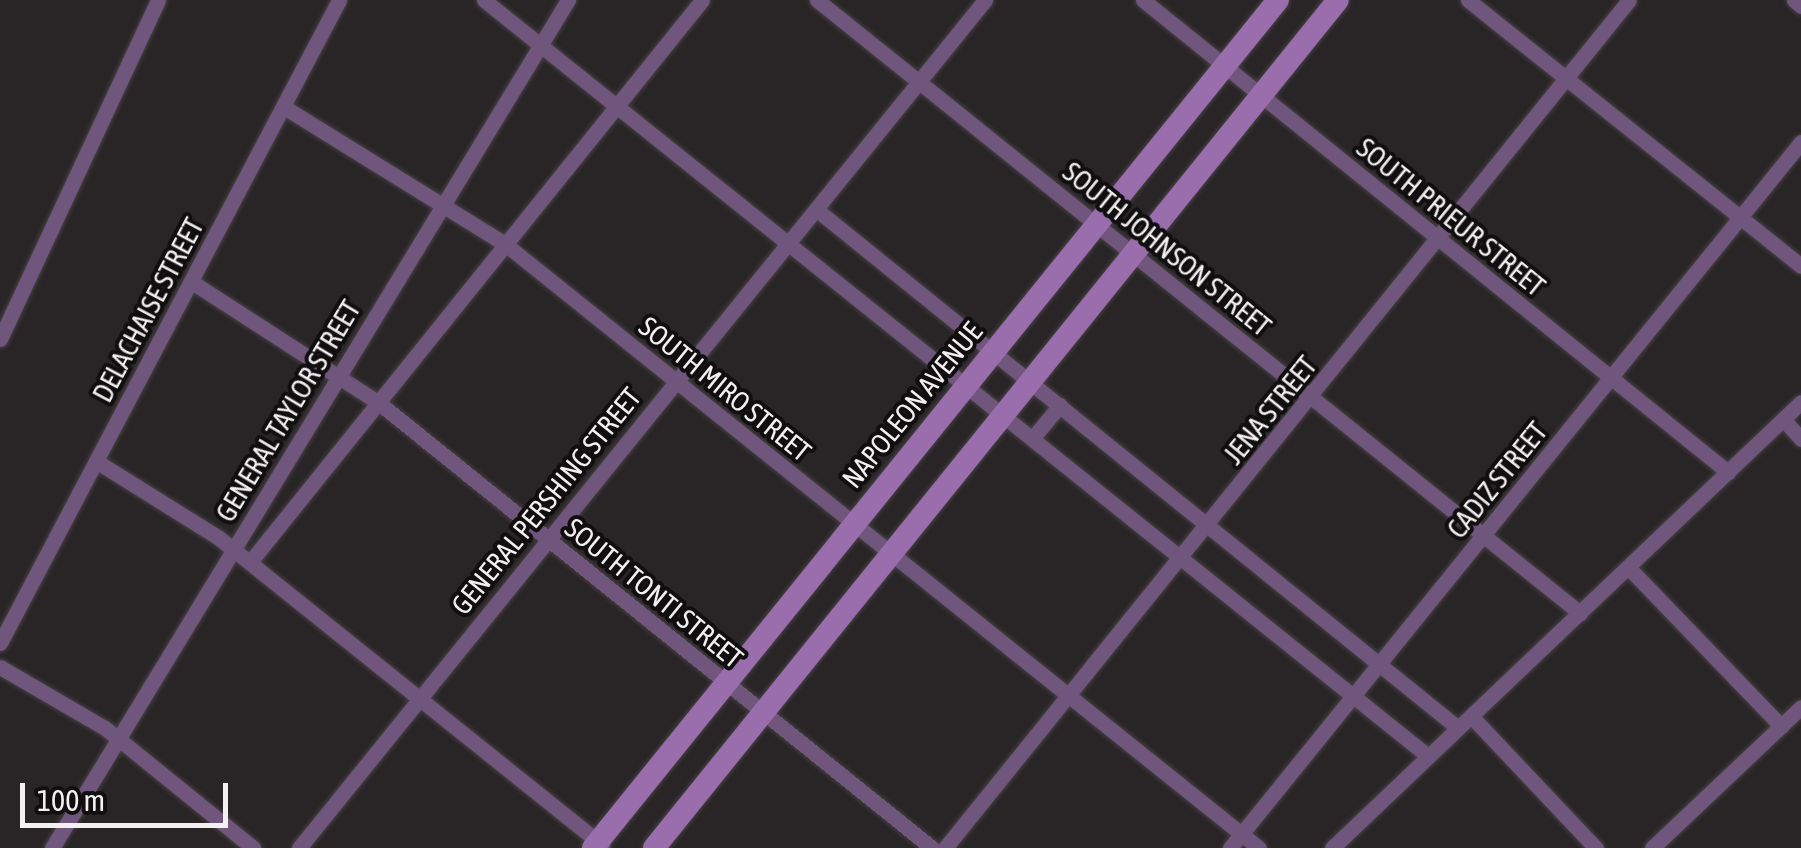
<!DOCTYPE html>
<html>
<head>
<meta charset="utf-8">
<style>
  body { margin:0 }
  #map { position:relative; width:1801px; height:848px; overflow:hidden; background:#292426; font-family:"Asap Condensed",sans-serif }
  div>[style] { position:absolute }
  .roads { filter:drop-shadow(0 0 2px #454143) drop-shadow(0 0 2px #454143) }
  .street>* { height:15px; margin:-7.5px; padding:0 7.5px; transform-origin:7.5px; border-radius:7.5px; background:#70557c }
  .secondary>* { height:22px; margin:-11px; padding:0 11px; transform-origin:11px; border-radius:11px; background:#9a6ead }
  span { translate:-50% -50%; white-space:nowrap; text-align:center; line-height:1.15; -webkit-text-stroke:8px #100e0f; paint-order:stroke }
  .street-label { font-size:28px; color:#f4f0f2 }
  .scale { position:absolute; left:20px; top:783px; width:208px; height:45px; box-sizing:border-box; border:5px solid #f4f0f2; border-top:0; padding-left:12px; font-size:30px; line-height:35px; white-space:nowrap; color:#f4f0f2; -webkit-text-stroke:8px #100e0f; paint-order:stroke }
</style>
</head>
<body>
<div id="map">
  <div class="roads">
    <div class="street">
      <i style="left:484px;top:0;width:1209px;rotate:38.69deg"></i>
      <i style="left:817px;top:0;width:979px;rotate:38.78deg"></i>
      <i style="left:1143px;top:0;width:752px;rotate:38.9deg"></i>
      <i style="left:1468px;top:0;width:426px;rotate:38.6deg"></i>
      <i style="left:1794px;top:0;width:9px;rotate:41deg"></i>
      <i style="left:284px;top:107px;width:260px;rotate:31.8deg"></i>
      <i style="left:505px;top:244px;width:966px;rotate:38.7deg"></i>
      <i style="left:817px;top:210px;width:824px;rotate:38.94deg"></i>
      <i style="left:192px;top:282px;width:223px;rotate:32.9deg"></i>
      <i style="left:379px;top:403px;width:710px;rotate:38.82deg"></i>
      <i style="left:0;top:339px;width:374px;rotate:-65deg"></i>
      <i style="left:1783px;top:419px;width:27px;rotate:48deg"></i>
      <i style="left:1035px;top:435px;width:39px;rotate:-50deg"></i>
      <i style="left:96px;top:461px;width:145px;rotate:32deg"></i>
      <i style="left:219px;top:538px;width:491px;rotate:38.7deg"></i>
      <i style="left:250px;top:562px;width:721px;rotate:-51.19deg"></i>
      <i style="left:1628px;top:567px;width:221px;rotate:46.1deg"></i>
      <i style="left:0;top:643px;width:727px;rotate:-62.2deg"></i>
      <i style="left:0;top:667px;width:121px;rotate:30.2deg"></i>
      <i style="left:105px;top:728px;width:191px;rotate:39deg"></i>
      <i style="left:1471px;top:716px;width:182px;rotate:46.6deg"></i>
      <i style="left:52px;top:848px;width:993px;rotate:-58.68deg"></i>
      <i style="left:299px;top:848px;width:1091px;rotate:-51.03deg"></i>
      <i style="left:945px;top:848px;width:1089px;rotate:-51.11deg"></i>
      <i style="left:1230px;top:848px;width:908px;rotate:-51.03deg"></i>
      <i style="left:1332px;top:848px;width:647px;rotate:-43.56deg"></i>
      <i style="left:1652px;top:848px;width:205px;rotate:-43.4deg"></i>
    </div>
    <div class="secondary">
      <i style="left:593px;top:848px;width:1090px;rotate:-51.07deg"></i>
      <i style="left:654px;top:848px;width:1089px;rotate:-51.11deg"></i>
    </div>
  </div>
  <div class="street-label">
    <span style="left:1451px;top:217px;rotate:39deg">SOUTH PRIEUR STREET</span>
    <span style="left:1167px;top:249px;rotate:39deg">SOUTH JOHNSON STREET</span>
    <span style="left:148px;top:310px;rotate:-62deg">DELACHAISE STREET</span>
    <span style="left:725px;top:389px;rotate:39deg">SOUTH MIRO STREET</span>
    <span style="left:912px;top:405px;rotate:-51deg">NAPOLEON AVENUE</span>
    <span style="left:1270px;top:410px;rotate:-51deg">JENA STREET</span>
    <span style="left:288px;top:411px;rotate:-59deg">GENERAL TAYLOR STREET</span>
    <span style="left:1497px;top:480px;rotate:-51deg">CADIZ STREET</span>
    <span style="left:546px;top:501px;rotate:-51deg">GENERAL PERSHING STREET</span>
    <span style="left:654px;top:593px;rotate:39deg">SOUTH TONTI STREET</span>
  </div>
  <div class="scale">100 m</div>
</div>
</body>
</html>
